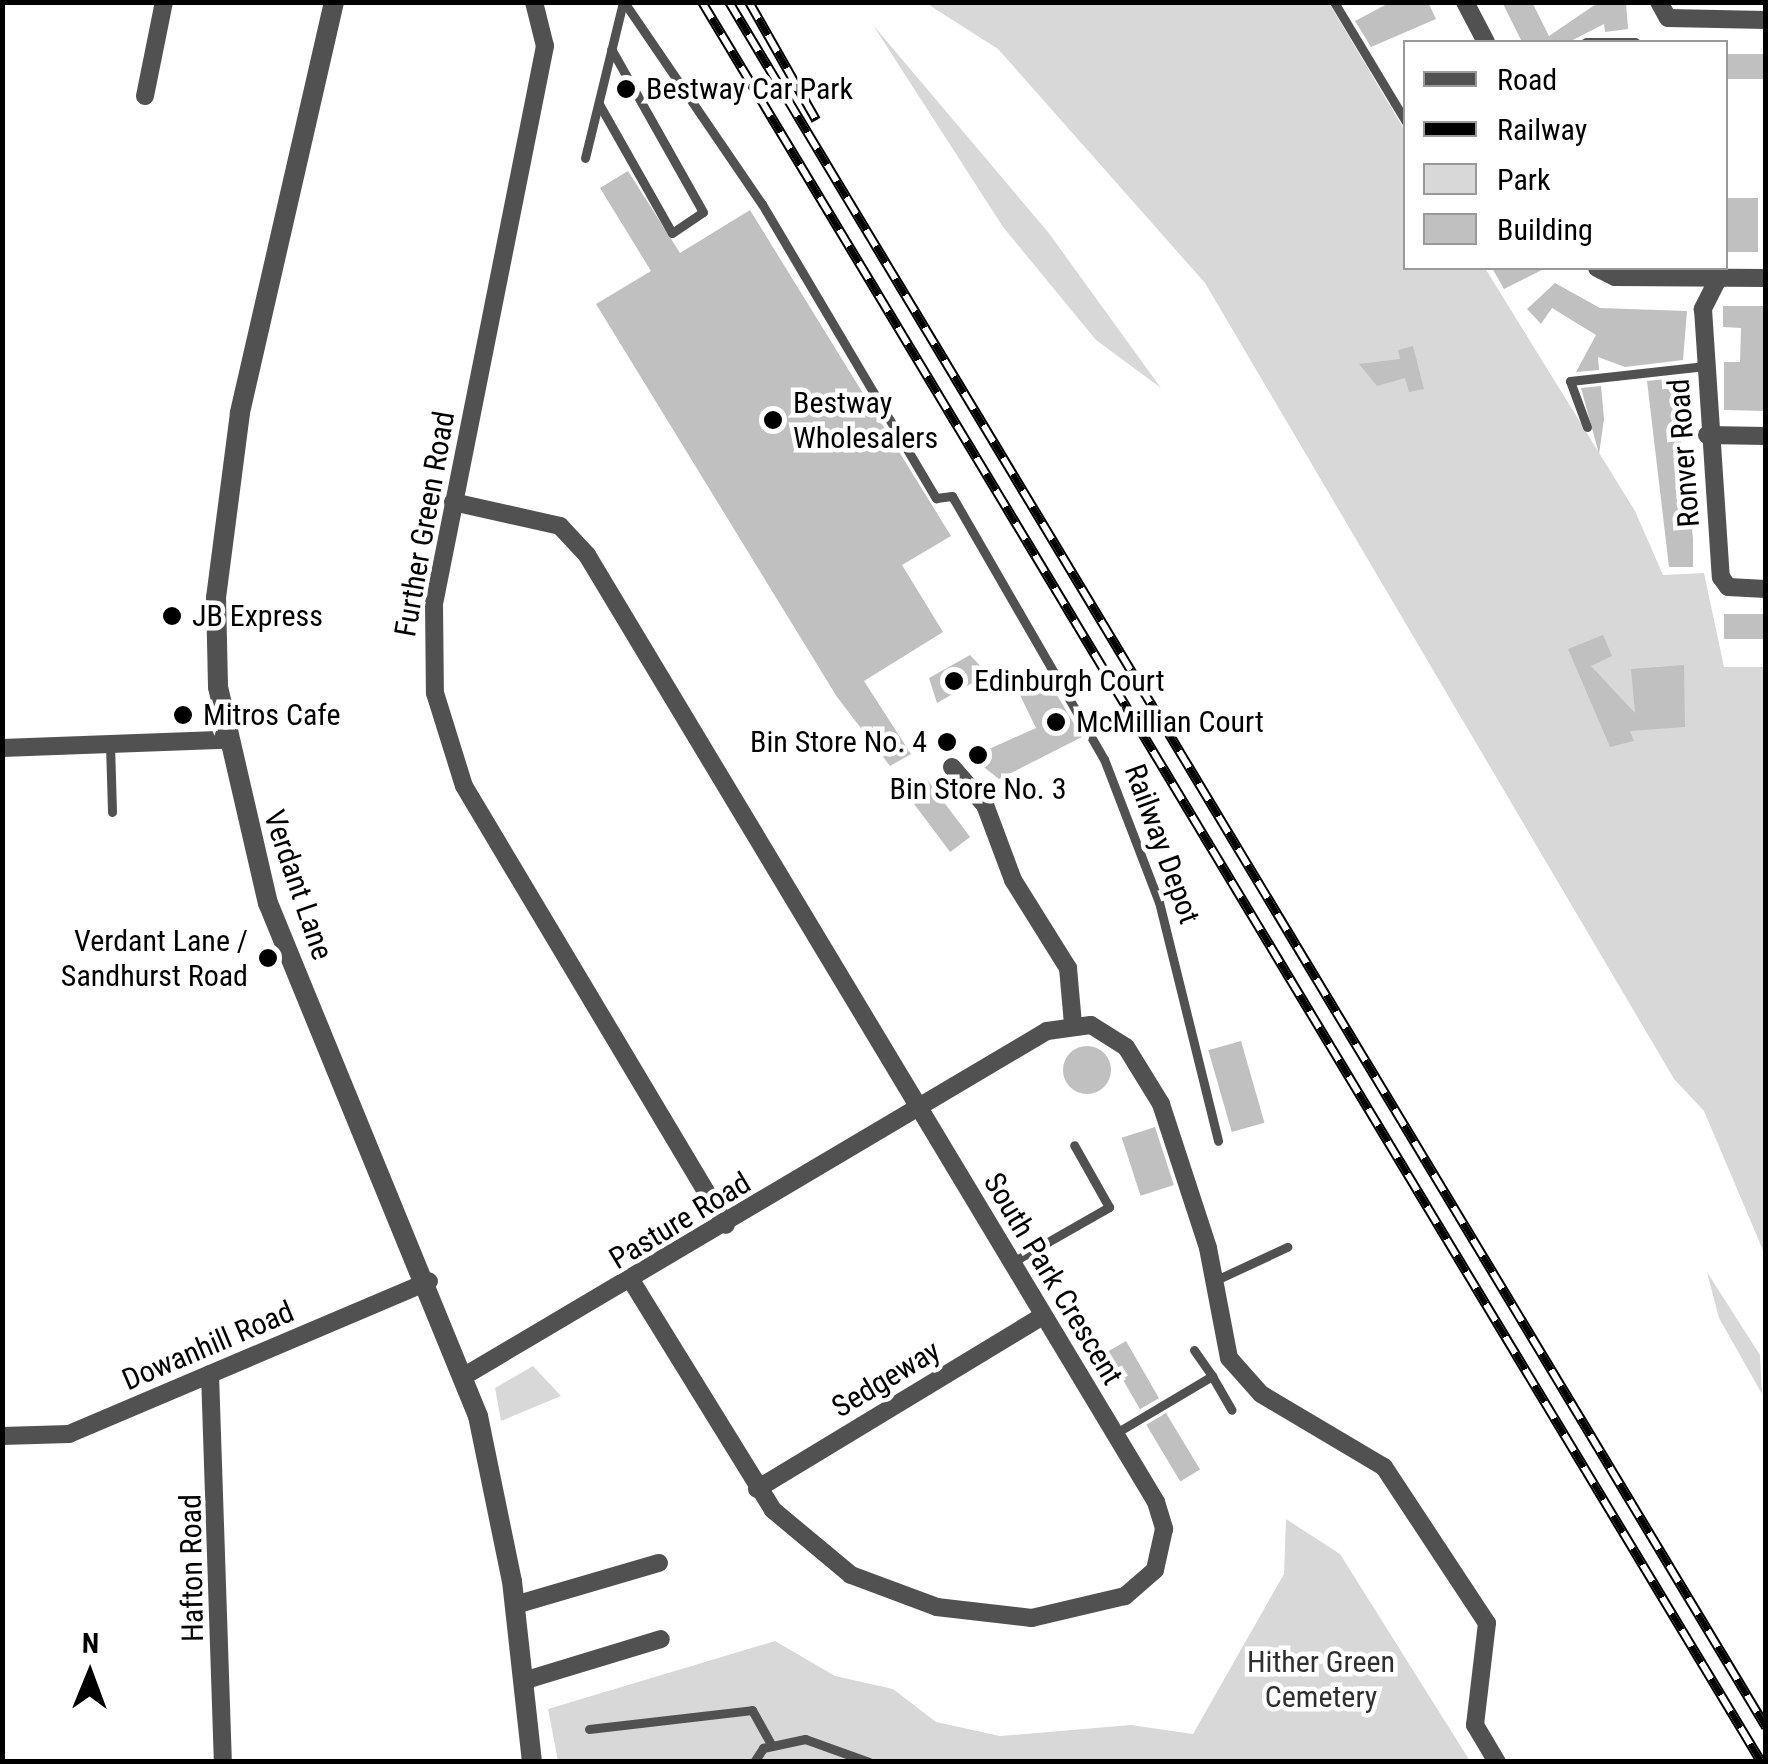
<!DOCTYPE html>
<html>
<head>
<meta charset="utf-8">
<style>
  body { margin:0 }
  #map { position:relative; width:1768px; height:1764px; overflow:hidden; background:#fff; font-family:"Roboto Condensed",sans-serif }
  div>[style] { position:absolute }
  .green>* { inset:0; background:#d8d8d8 }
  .building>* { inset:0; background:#c0c0c0; transform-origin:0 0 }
  .round { border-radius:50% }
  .service>* { height:9px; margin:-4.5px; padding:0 4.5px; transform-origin:4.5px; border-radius:4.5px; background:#515151 }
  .minor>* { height:18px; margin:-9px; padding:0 9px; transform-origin:9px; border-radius:9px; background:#515151 }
  .tertiary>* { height:20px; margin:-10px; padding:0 10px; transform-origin:10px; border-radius:10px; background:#515151 }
  .rail>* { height:10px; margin-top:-5px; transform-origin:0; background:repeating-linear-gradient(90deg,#fff 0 19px,#000 0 38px); box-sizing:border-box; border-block:2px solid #000 }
  .dots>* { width:28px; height:28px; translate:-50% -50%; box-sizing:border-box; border:5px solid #fff; border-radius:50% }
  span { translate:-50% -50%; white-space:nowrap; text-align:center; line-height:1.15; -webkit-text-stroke:9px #fff; paint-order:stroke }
  .poi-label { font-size:30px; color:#000 }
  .left { translate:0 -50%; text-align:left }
  .right { translate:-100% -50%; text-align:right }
  .street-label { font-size:30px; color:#000 }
  .park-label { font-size:30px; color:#2f2f2f }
  .frame { position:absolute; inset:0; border:5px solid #000; pointer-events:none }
  .legend { position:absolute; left:1403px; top:40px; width:325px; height:230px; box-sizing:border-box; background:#fff; border:2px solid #999; margin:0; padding:12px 18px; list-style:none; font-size:30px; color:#000 }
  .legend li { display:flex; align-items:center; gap:20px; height:50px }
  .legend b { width:50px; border:2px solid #999 }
  .north { position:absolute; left:40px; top:1624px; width:100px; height:100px; -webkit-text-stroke:8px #fff; paint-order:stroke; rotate:1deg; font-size:28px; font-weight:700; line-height:40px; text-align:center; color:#000 }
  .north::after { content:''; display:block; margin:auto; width:35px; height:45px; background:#000; clip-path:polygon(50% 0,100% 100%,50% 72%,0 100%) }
</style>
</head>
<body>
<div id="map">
  <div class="green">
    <i style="clip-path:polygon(926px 3px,1329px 3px,1405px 131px,1406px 268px,1485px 268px,1635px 511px,1663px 575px,1704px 573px,1724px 667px,1765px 667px,1765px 1255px,1704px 1111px,1674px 1079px,1205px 283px,998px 49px)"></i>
    <i style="clip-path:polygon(873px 25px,1048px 232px,1161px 388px,1096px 340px,1003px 227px)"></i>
    <i style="clip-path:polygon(1707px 1272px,1760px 1355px,1762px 1394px,1719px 1318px)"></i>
    <i style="clip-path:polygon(533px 1366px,561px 1396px,501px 1421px,495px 1388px)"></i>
    <i style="clip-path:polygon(1286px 1519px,1340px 1554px,1470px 1761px,558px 1761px,548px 1709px,775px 1641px,835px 1676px,893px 1689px,936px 1722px,1000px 1736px,1131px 1725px,1193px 1734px,1284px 1574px)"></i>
  </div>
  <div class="building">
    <i style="clip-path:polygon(1391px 2px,1428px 2px,1436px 19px,1371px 47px,1355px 21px)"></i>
    <i style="clip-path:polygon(1502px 2px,1532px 2px,1549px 36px,1599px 2px,1626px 2px,1628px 29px,1605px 32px,1604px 24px,1569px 42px,1522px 42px)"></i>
    <i style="left:1726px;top:54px;width:40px;height:25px"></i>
    <i style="clip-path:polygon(628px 171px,680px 253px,750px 210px,951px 536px,902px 565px,943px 632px,864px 681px,911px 754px,890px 766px,837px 697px,596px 304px,651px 271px,600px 188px)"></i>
    <i style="left:1726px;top:198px;width:32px;height:54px"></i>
    <i style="clip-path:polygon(1492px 268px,1546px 268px,1504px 289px)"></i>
    <i style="clip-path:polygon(1555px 283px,1600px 308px,1687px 311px,1683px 360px,1625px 367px,1598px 357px,1599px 370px,1576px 372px,1596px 335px,1552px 308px,1541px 324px,1527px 309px)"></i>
    <i style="clip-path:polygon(1723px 306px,1766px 306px,1766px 411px,1724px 410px,1724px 362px,1740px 362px,1741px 328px,1723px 327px)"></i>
    <i style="clip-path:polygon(1413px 346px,1424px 389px,1409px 392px,1405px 378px,1377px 386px,1359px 364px,1400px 359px,1398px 350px)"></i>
    <i style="clip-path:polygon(1673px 378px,1693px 538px,1693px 567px,1669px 567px,1647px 381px)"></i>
    <i style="clip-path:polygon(1601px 386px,1604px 419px,1599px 454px,1581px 388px)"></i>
    <i style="left:1724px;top:614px;width:42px;height:25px"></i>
    <i style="clip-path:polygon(1603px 635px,1612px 656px,1591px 666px,1635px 713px,1631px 669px,1684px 665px,1685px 727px,1630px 731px,1634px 741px,1610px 747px,1568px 649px)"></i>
    <i style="clip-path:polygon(970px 655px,988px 674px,937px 703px,929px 678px)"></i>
    <i style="clip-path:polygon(1033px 672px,1043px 672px,1082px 737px,999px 779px,971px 757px,1036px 728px,1014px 683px)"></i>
    <i style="left:928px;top:781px;width:70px;height:25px;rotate:53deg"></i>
    <i style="left:1241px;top:1041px;width:85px;height:34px;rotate:74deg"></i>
    <i class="round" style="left:1063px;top:1046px;width:48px;height:48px"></i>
    <i style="left:1155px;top:1127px;width:61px;height:35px;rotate:72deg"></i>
    <i style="left:1126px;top:1341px;width:66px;height:22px;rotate:60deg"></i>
    <i style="left:1166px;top:1413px;width:66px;height:23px;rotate:59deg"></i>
  </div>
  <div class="service">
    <i style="left:624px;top:2px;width:245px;rotate:55.7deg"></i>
    <i style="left:762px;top:204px;width:342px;rotate:59.4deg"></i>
    <i style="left:936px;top:498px;width:16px;rotate:-7deg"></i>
    <i style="left:952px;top:496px;width:304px;rotate:60deg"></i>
    <i style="left:1104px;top:759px;width:153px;rotate:69deg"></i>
    <i style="left:1159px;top:902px;width:246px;rotate:76.1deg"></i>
    <i style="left:1334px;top:2px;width:140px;rotate:59deg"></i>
    <i style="left:1586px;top:42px;width:49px"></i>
    <i style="left:599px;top:104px;width:148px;rotate:60.5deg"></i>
    <i style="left:672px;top:233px;width:37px;rotate:-34deg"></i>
    <i style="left:703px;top:212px;width:187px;rotate:-119.4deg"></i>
    <i style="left:585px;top:158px;width:161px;rotate:-76.3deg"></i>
    <i style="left:1587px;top:427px;width:49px;rotate:-110.3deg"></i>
    <i style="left:1570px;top:381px;width:136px;rotate:-6.3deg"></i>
    <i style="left:110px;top:744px;width:68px;rotate:88.3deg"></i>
    <i style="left:1011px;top:1263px;width:113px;rotate:-29.7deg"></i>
    <i style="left:1109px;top:1207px;width:71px;rotate:-119.4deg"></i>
    <i style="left:1214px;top:1281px;width:81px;rotate:-25deg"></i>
    <i style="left:1194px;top:1350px;width:32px;rotate:55deg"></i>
    <i style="left:1116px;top:1433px;width:112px;rotate:-30.7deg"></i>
    <i style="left:1212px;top:1376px;width:39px;rotate:60deg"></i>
    <i style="left:589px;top:1729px;width:164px;rotate:-6.6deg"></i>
    <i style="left:752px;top:1710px;width:41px;rotate:60.9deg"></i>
    <i style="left:754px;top:1762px;width:17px;rotate:-57deg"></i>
    <i style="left:763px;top:1748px;width:43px;rotate:-12.1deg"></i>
    <i style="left:805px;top:1739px;width:68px;rotate:19.8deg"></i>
  </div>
  <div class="minor">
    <i style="left:534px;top:2px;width:45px;rotate:76deg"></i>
    <i style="left:545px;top:46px;width:569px;rotate:101.25deg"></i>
    <i style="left:434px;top:604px;width:89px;rotate:89.4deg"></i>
    <i style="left:435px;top:693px;width:97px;rotate:72.7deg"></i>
    <i style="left:464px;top:786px;width:511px;rotate:59.17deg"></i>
    <i style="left:1465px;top:2px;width:45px;rotate:62.3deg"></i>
    <i style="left:1659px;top:2px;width:18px;rotate:61deg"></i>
    <i style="left:1668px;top:18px;width:98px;rotate:1.2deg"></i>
    <i style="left:145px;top:96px;width:96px;rotate:-78.6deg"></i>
    <i style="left:1597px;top:268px;width:20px;rotate:27deg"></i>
    <i style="left:1615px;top:277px;width:151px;rotate:0.4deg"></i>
    <i style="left:1718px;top:279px;width:34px;rotate:117deg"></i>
    <i style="left:1703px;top:309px;width:269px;rotate:86.2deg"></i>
    <i style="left:1721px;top:577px;width:12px;rotate:55deg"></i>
    <i style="left:1728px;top:587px;width:38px;rotate:3deg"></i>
    <i style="left:1707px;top:435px;width:59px;rotate:1deg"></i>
    <i style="left:453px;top:502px;width:110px;rotate:12.6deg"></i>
    <i style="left:560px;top:526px;width:40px;rotate:47deg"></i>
    <i style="left:587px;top:555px;width:1105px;rotate:59deg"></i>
    <i style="left:1156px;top:1502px;width:28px;rotate:73deg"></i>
    <i style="left:1164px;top:1529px;width:42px;rotate:102.4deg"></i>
    <i style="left:1155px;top:1570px;width:40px;rotate:139deg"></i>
    <i style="left:1125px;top:1596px;width:96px;rotate:166.7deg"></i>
    <i style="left:1032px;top:1618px;width:96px;rotate:-173.4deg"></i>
    <i style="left:937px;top:1607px;width:92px;rotate:-159.6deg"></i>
    <i style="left:851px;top:1575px;width:102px;rotate:-140.2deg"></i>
    <i style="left:773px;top:1510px;width:268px;rotate:-121.7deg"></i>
    <i style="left:2px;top:748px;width:223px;rotate:-2.1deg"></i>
    <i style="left:952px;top:767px;width:50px;rotate:49deg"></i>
    <i style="left:985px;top:805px;width:80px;rotate:69.5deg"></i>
    <i style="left:1013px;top:880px;width:104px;rotate:58deg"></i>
    <i style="left:1068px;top:968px;width:56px;rotate:84.9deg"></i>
    <i style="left:210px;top:1374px;width:388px;rotate:88.1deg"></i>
    <i style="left:466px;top:1375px;width:675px;rotate:-30.63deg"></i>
    <i style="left:1047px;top:1031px;width:44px;rotate:-7.8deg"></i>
    <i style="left:1091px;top:1025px;width:41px;rotate:32.2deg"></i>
    <i style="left:1126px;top:1047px;width:67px;rotate:58.4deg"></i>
    <i style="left:1161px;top:1104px;width:151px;rotate:71.9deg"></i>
    <i style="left:1208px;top:1248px;width:112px;rotate:79.2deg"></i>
    <i style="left:1229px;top:1358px;width:48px;rotate:48.4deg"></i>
    <i style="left:1261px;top:1394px;width:143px;rotate:30.7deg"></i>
    <i style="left:1384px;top:1467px;width:187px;rotate:56.6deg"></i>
    <i style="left:1487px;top:1623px;width:103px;rotate:96.7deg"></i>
    <i style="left:1475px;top:1725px;width:43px;rotate:59.3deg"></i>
    <i style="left:2px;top:1436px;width:67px;rotate:-1.7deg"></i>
    <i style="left:69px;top:1434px;width:391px;rotate:-23deg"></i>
    <i style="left:757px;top:1489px;width:334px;rotate:-31.2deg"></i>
    <i style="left:515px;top:1605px;width:150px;rotate:-16.3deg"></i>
    <i style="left:523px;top:1681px;width:144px;rotate:-16.9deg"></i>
  </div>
  <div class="tertiary">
    <i style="left:334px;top:2px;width:422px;rotate:102.9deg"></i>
    <i style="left:240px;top:413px;width:186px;rotate:97.4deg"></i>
    <i style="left:216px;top:597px;width:90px;rotate:88.7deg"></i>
    <i style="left:218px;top:687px;width:222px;rotate:77deg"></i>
    <i style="left:268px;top:903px;width:554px;rotate:67.74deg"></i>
    <i style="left:478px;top:1416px;width:168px;rotate:78.4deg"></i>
    <i style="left:512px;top:1581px;width:182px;rotate:83.7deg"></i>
  </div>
  <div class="rail">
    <i style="left:702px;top:2px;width:2054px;rotate:58.96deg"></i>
    <i style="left:729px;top:2px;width:2013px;rotate:58.99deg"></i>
    <i style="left:749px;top:2px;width:136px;rotate:60.4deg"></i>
  </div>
  <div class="dots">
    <i style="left:626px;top:89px;background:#000"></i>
    <i style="left:773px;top:420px;background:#000"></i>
    <i style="left:172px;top:616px;background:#000"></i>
    <i style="left:954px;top:681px;background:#000"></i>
    <i style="left:183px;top:715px;background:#000"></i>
    <i style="left:1056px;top:722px;background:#000"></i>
    <i style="left:947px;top:742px;background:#000"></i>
    <i style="left:978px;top:755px;background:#000"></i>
    <i style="left:268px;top:958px;background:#000"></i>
  </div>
  <div class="poi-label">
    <span class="left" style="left:646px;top:89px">Bestway Car Park</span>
    <span class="left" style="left:793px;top:420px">Bestway<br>Wholesalers</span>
    <span class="left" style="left:192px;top:616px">JB Express</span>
    <span class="left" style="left:974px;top:681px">Edinburgh Court</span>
    <span class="left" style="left:203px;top:715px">Mitros Cafe</span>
    <span class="left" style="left:1076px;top:722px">McMillian Court</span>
    <span class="right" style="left:927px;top:742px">Bin Store No. 4</span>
    <span style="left:978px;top:789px">Bin Store No. 3</span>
    <span class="right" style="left:248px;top:958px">Verdant Lane /<br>Sandhurst Road</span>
  </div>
  <div class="street-label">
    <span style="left:1684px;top:453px;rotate:-94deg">Ronver Road</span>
    <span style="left:425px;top:524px;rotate:-80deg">Further Green Road</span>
    <span style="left:1162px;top:844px;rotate:70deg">Railway Depot</span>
    <span style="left:298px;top:885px;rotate:71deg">Verdant Lane</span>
    <span style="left:680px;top:1221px;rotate:-31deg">Pasture Road</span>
    <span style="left:1053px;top:1279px;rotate:59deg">South Park Crescent</span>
    <span style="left:208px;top:1346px;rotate:-23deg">Dowanhill Road</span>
    <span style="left:886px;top:1379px;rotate:-31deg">Sedgeway</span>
    <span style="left:192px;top:1568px;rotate:-91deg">Hafton Road</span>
  </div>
  <div class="park-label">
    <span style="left:1321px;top:1679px">Hither Green<br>Cemetery</span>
  </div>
  <div class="frame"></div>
  <ul class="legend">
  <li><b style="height:12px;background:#515151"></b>Road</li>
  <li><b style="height:12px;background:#000"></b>Railway</li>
  <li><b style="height:28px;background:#d8d8d8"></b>Park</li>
  <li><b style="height:28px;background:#c0c0c0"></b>Building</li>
  </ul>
  <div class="north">N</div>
</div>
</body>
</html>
